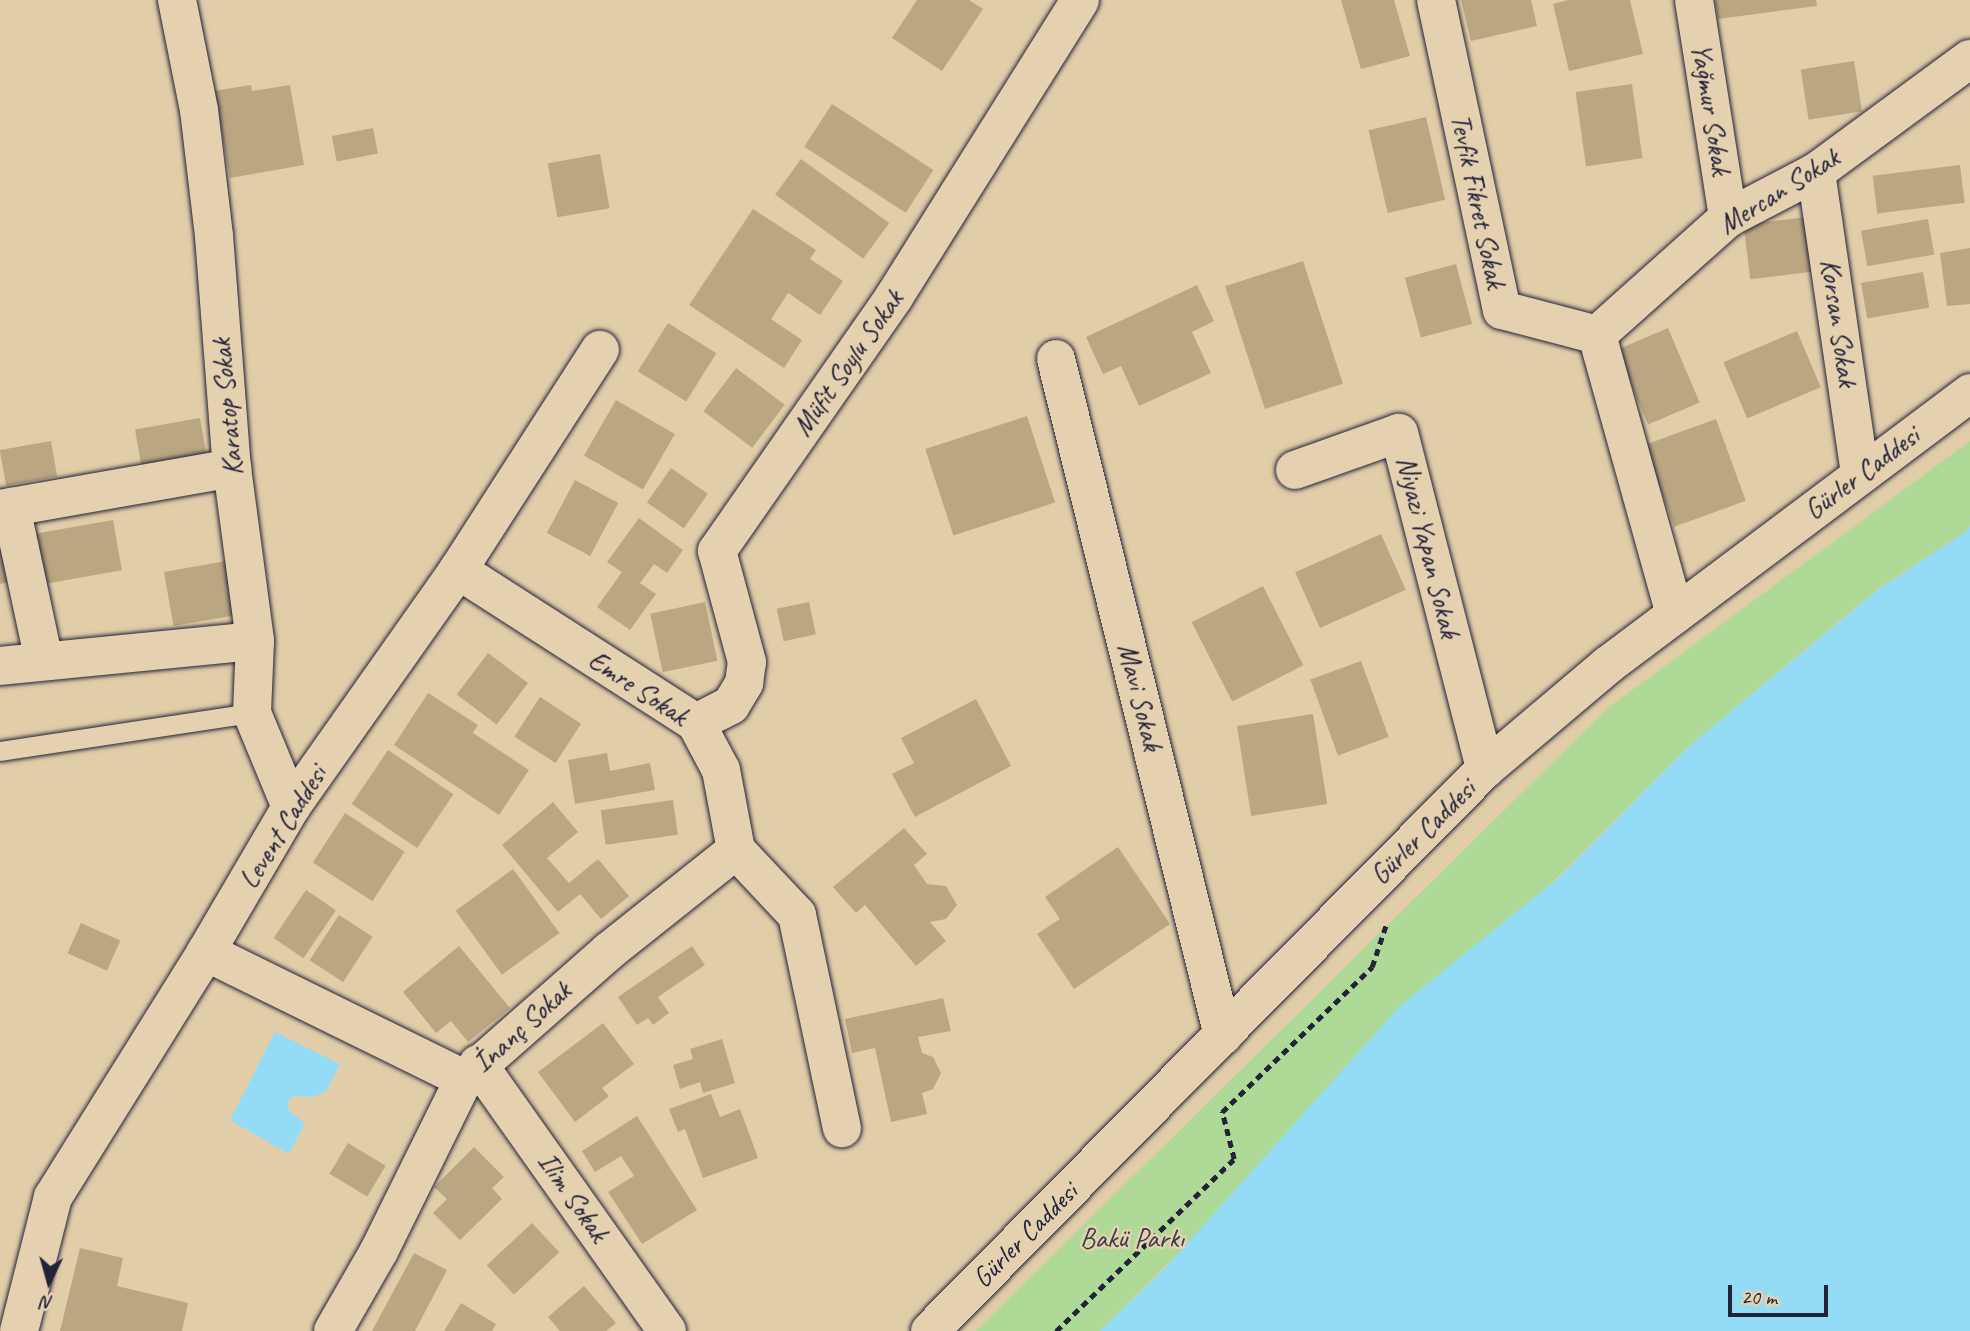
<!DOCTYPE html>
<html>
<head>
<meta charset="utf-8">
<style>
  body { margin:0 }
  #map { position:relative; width:1970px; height:1331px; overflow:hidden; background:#e2cda9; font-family:Caveat,sans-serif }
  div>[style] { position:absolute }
  .green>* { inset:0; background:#aed997 }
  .water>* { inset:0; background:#94dcf6 }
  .building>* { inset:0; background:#bba682; transform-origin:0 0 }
  .path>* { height:4.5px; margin-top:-2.25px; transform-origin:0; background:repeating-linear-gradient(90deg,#22223b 0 7px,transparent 0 12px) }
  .roads { filter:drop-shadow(0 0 2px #22223b) drop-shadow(0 0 2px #22223b) }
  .lane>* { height:19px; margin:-9.5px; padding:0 9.5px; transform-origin:9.5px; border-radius:9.5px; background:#e5d1af }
  .street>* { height:38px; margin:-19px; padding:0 19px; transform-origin:19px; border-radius:19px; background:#e5d1af }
  .secondary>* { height:38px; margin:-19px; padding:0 19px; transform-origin:19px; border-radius:19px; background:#e5d1af }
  span { translate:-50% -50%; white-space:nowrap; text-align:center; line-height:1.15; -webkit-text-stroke:5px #e5d1af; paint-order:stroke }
  .street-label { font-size:28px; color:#22223b }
  .park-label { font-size:28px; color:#373d49 }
  .north { position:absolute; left:14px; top:1247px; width:70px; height:70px; -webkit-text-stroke:5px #e5d1af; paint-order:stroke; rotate:185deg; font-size:19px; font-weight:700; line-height:28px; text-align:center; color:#22223b }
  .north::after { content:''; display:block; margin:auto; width:24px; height:32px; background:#22223b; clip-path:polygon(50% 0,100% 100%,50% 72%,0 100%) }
  .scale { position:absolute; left:1728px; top:1285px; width:100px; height:32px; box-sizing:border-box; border:4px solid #22223b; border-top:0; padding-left:9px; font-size:21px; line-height:24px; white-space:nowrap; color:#22223b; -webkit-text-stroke:5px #e5d1af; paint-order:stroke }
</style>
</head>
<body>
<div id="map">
  <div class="green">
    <i style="clip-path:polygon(1970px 441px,1970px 526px,1964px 533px,1879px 588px,1688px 747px,1100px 1331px,976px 1331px,1608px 708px)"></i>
  </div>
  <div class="water">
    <i style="clip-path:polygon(1970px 526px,1970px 1331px,1100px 1331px,1164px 1269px,1400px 1006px,1557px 879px,1688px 747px,1880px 588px,1964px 533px)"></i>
    <i style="clip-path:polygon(275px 1032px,340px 1064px,327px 1090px,314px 1097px,293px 1096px,288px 1102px,289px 1111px,305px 1123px,289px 1154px,230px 1120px)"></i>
  </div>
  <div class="building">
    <i style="clip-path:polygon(917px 0,969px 0,983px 9px,942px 71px,892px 38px)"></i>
    <i style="clip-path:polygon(1341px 0,1394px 0,1410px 56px,1361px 69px)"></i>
    <i style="clip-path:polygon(1461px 0,1531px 0,1537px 26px,1471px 41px)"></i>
    <i style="clip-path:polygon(1568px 0,1630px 0,1643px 54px,1569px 71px,1553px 4px)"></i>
    <i style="clip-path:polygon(1715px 0,1816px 0,1817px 6px,1718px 19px)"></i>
    <i style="left:1854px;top:61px;width:51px;height:54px;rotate:81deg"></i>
    <i style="left:1632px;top:84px;width:75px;height:57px;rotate:82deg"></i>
    <i style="clip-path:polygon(251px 85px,252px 91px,290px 85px,304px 165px,230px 178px,214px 91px)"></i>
    <i style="left:832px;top:104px;width:121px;height:51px;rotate:33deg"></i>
    <i style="left:1426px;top:117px;width:85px;height:59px;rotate:77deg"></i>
    <i style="left:373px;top:128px;width:26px;height:42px;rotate:79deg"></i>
    <i style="left:600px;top:154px;width:55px;height:53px;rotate:80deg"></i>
    <i style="left:801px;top:159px;width:109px;height:44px;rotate:36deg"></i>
    <i style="left:1960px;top:165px;width:38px;height:88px;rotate:83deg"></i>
    <i style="clip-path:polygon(753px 209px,816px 250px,810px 259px,843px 281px,820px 315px,788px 293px,771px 319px,802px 340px,784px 368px,689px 305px)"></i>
    <i style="left:1815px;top:216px;width:55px;height:72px;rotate:83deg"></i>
    <i style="left:1928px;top:219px;width:36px;height:68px;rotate:80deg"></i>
    <i style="clip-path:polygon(1970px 248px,1970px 304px,1947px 306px,1940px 253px)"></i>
    <i style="left:1303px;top:261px;width:129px;height:82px;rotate:72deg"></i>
    <i style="left:1456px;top:264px;width:62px;height:53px;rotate:75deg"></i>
    <i style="left:1923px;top:272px;width:36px;height:63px;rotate:80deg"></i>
    <i style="clip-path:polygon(1197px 285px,1214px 321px,1192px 332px,1211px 373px,1139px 406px,1121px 366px,1103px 374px,1086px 337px)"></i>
    <i style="left:668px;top:323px;width:57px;height:57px;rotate:32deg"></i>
    <i style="left:1668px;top:328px;width:81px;height:56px;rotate:67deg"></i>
    <i style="left:1797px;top:331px;width:61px;height:80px;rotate:67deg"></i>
    <i style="left:736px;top:368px;width:61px;height:54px;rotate:37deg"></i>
    <i style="left:616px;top:400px;width:68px;height:64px;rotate:30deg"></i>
    <i style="left:1027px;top:416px;width:91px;height:107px;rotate:72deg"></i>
    <i style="left:200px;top:418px;width:42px;height:66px;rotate:80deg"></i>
    <i style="left:1716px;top:419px;width:87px;height:76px;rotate:70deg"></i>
    <i style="left:51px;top:441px;width:36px;height:52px;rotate:80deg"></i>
    <i style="left:671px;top:468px;width:45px;height:42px;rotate:35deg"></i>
    <i style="left:575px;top:480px;width:49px;height:60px;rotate:28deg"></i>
    <i style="clip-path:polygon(639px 518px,683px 550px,667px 573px,654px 564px,640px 583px,656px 594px,630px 630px,597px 607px,622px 572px,607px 562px)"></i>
    <i style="left:113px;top:520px;width:51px;height:89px;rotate:80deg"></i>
    <i style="left:1381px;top:534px;width:61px;height:94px;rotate:66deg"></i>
    <i style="clip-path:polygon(0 543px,9px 582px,0 584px)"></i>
    <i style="left:226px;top:561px;width:55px;height:63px;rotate:80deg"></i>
    <i style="left:1263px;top:586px;width:89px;height:80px;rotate:63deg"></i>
    <i style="left:705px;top:602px;width:60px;height:56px;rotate:78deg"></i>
    <i style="left:809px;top:602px;width:33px;height:33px;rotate:78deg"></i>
    <i style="left:488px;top:653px;width:50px;height:52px;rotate:37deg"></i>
    <i style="left:1361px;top:661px;width:81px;height:54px;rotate:70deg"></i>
    <i style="clip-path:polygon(428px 693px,478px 725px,473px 733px,529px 770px,499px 815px,394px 745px)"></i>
    <i style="left:540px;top:697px;width:49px;height:47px;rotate:33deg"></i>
    <i style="clip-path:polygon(976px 699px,1011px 766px,915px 817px,892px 774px,914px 763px,901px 738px)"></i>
    <i style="left:1313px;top:714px;width:91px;height:77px;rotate:81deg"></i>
    <i style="left:388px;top:750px;width:79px;height:65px;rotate:34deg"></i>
    <i style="clip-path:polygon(607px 753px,610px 771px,650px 763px,655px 790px,575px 804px,568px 760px)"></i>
    <i style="left:673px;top:800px;width:35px;height:73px;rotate:82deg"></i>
    <i style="clip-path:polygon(553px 802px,578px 832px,547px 858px,569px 883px,598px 859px,629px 896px,601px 919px,580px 894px,558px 912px,502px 845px)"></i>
    <i style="left:345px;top:813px;width:71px;height:59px;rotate:33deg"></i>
    <i style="clip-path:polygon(904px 828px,927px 854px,914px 865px,927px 884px,946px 886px,957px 905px,946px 919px,930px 922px,946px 941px,916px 966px,865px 905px,856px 913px,833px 887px)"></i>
    <i style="clip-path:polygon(1118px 847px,1170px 924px,1074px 989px,1037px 934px,1060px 919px,1045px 897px)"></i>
    <i style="left:513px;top:869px;width:79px;height:71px;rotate:54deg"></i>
    <i style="left:306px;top:890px;width:36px;height:58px;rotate:34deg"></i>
    <i style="left:339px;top:915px;width:40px;height:54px;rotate:33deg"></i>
    <i style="left:81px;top:923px;width:43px;height:33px;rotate:24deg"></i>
    <i style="clip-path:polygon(459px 946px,510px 1008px,468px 1042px,451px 1021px,436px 1033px,403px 992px)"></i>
    <i style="clip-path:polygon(692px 946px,705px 965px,658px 997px,669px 1013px,653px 1025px,648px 1018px,637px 1025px,618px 997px)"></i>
    <i style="clip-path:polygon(943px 998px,951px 1031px,918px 1037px,922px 1053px,933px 1057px,941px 1073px,933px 1089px,922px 1093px,927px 1114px,891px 1122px,875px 1048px,852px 1053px,845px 1019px)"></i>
    <i style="clip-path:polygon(603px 1023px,634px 1064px,602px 1088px,609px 1096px,575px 1122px,538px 1072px)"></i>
    <i style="clip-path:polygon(722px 1039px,735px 1083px,703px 1093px,700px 1082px,680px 1089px,673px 1065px,693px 1059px,690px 1049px)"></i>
    <i style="clip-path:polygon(711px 1094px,720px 1117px,740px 1109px,758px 1158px,703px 1178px,685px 1129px,678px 1132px,669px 1109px)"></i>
    <i style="clip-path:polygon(637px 1116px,697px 1210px,642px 1244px,608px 1192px,634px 1176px,621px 1156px,595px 1172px,582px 1151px)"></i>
    <i style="left:348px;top:1143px;width:44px;height:36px;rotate:31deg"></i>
    <i style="clip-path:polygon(474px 1147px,504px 1177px,492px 1188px,502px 1199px,460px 1240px,433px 1213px,447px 1199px,434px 1187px)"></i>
    <i style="left:532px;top:1223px;width:40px;height:62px;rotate:47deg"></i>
    <i style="clip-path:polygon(80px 1248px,123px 1258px,117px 1286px,188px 1303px,182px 1331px,60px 1331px)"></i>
    <i style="clip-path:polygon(414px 1253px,447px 1270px,415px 1331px,372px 1331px)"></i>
    <i style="clip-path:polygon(584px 1286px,616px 1323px,606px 1331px,560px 1331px,548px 1317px)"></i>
    <i style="clip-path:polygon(461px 1303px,496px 1324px,492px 1331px,444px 1331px)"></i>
  </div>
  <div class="path">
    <i style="left:1056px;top:1331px;width:248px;rotate:-44deg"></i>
    <i style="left:1234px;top:1159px;width:49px;rotate:-104.3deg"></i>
    <i style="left:1222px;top:1112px;width:209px;rotate:-44deg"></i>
    <i style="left:1372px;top:967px;width:47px;rotate:-71.6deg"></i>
  </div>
  <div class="roads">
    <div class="lane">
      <i style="left:0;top:751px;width:255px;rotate:-8.6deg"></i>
    </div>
    <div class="street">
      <i style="left:177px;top:0;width:112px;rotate:78.7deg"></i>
      <i style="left:199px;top:110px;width:127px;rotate:83.2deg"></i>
      <i style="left:214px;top:236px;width:233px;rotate:85.6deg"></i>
      <i style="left:232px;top:468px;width:175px;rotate:82.4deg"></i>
      <i style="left:255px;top:641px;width:72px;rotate:92.4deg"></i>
      <i style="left:252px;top:713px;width:102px;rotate:67.5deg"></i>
      <i style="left:1436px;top:0;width:317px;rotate:78deg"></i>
      <i style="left:1502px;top:310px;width:98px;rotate:14.7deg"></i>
      <i style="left:1597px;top:335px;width:290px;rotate:74.4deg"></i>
      <i style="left:1694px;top:0;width:221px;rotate:81.1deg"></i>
      <i style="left:1816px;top:172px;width:305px;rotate:81.7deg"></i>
      <i style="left:1597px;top:335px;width:176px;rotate:-41.8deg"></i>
      <i style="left:1728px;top:218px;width:99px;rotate:-27.6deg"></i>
      <i style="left:1816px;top:172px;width:191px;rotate:-36.3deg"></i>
      <i style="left:1056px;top:359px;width:697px;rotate:76.14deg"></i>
      <i style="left:1295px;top:470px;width:110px;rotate:-19.6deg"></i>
      <i style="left:1399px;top:433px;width:347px;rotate:75.6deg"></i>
      <i style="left:11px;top:507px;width:157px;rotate:77.9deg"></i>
      <i style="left:0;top:509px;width:236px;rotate:-10deg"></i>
      <i style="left:458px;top:570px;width:283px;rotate:32.7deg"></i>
      <i style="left:696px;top:723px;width:53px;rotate:62deg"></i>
      <i style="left:721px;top:770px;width:81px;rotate:79.4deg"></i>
      <i style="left:736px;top:850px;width:89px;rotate:46.8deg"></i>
      <i style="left:797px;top:915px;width:218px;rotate:78.1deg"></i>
      <i style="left:0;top:666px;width:256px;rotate:-5.6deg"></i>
      <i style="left:696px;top:723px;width:39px;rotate:-27deg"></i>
      <i style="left:731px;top:705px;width:26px;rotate:-59deg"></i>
      <i style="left:744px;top:683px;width:21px;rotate:-82deg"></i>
      <i style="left:747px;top:662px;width:115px;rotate:-105.1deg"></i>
      <i style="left:717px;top:551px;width:310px;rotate:-55.1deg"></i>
      <i style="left:894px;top:297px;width:350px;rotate:-57.9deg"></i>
      <i style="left:206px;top:952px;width:288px;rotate:26.2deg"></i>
      <i style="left:478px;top:1064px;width:327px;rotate:54.7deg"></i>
      <i style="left:19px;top:1331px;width:138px;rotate:-75.8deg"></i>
      <i style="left:53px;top:1197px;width:289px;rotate:-58deg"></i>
      <i style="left:206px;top:952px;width:168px;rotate:-59.6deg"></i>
      <i style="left:291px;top:807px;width:290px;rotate:-54.8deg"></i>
      <i style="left:458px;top:570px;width:262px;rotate:-57.2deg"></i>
      <i style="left:333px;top:1331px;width:92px;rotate:-60.1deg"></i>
      <i style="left:379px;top:1251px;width:192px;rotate:-63.7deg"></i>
      <i style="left:464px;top:1079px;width:193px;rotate:-41.4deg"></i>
      <i style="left:609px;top:951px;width:162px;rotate:-38.5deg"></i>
    </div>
    <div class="secondary">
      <i style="left:930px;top:1331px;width:790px;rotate:-45.36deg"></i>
      <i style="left:1485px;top:769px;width:161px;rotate:-40.2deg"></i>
      <i style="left:1608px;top:665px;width:453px;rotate:-36.9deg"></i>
    </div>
  </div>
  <div class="street-label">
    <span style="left:1711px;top:109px;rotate:81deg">Yağmur Sokak</span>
    <span style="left:1779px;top:191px;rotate:-32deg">Mercan Sokak</span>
    <span style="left:1478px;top:201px;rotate:78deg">Tevfik Fikret Sokak</span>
    <span style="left:1839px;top:323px;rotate:82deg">Korsan Sokak</span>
    <span style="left:848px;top:363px;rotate:-55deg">Müfit Soylu Sokak</span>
    <span style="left:227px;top:407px;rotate:-95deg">Karatop Sokak</span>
    <span style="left:1862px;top:473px;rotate:-37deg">Gürler Caddesi</span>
    <span style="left:1428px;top:547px;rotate:76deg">Niyazi Yapan Sokak</span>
    <span style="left:638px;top:688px;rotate:33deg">Emre Sokak</span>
    <span style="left:1140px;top:697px;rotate:76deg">Mavi Sokak</span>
    <span style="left:283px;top:827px;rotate:-58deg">Levent Caddesi</span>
    <span style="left:1423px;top:832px;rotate:-45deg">Gürler Caddesi</span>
    <span style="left:522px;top:1027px;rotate:-42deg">İnanç Sokak</span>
    <span style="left:573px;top:1197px;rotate:55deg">Ilim Sokak</span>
    <span style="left:1025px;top:1235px;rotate:-45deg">Gürler Caddesi</span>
  </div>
  <div class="park-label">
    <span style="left:1132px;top:1238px">Bakü Parkı</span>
  </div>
  <div class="north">N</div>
  <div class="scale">20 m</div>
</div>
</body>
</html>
